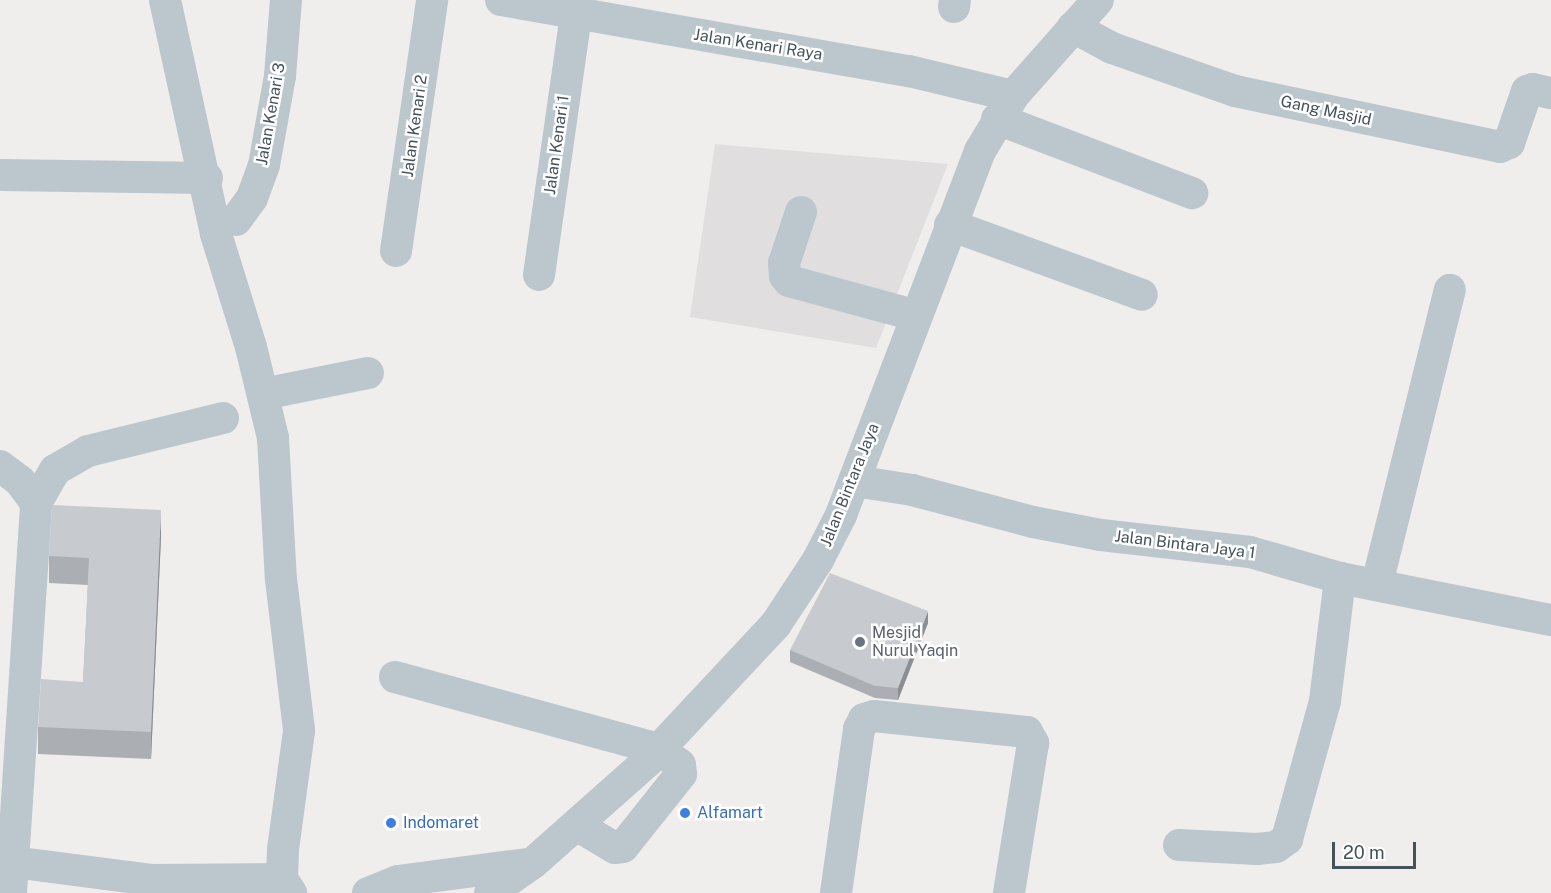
<!DOCTYPE html>
<html>
<head>
<meta charset="utf-8">
<style>
  body { margin:0 }
  #map { position:relative; width:1551px; height:893px; overflow:hidden; background:#f0eded; font-family:"Public Sans",sans-serif }
  div>[style] { position:absolute }
  .education>* { inset:0; background:#e1dedf }
  .minor>* { height:32px; margin:-16px; padding:0 16px; transform-origin:16px; border-radius:16px; background:#bbc6cd }
  .wall>* { inset:0; background:#abafb3 }
  .shaded-wall>* { inset:0; background:#8b8e92 }
  .building>* { inset:0; background:#c7cbd0 }
  .dots>* { width:16px; height:16px; translate:-50% -50%; box-sizing:border-box; border:3px solid #fff; border-radius:50% }
  span { translate:-50% -50%; white-space:nowrap; text-align:center; line-height:1.15; -webkit-text-stroke:5px #fff; paint-order:stroke }
  .street-label { font-size:16px; color:#45525a }
  .worship-label { font-size:16px; color:#5b616d }
  .left { translate:0 -50%; text-align:left }
  .shop-label { font-size:16px; color:#366cbe }
  .scale { position:absolute; left:1332px; top:842px; width:84px; height:27px; box-sizing:border-box; border:3px solid #45525a; border-top:0; padding-left:8px; font-size:18px; line-height:21px; white-space:nowrap; color:#45525a; -webkit-text-stroke:4px #fff; paint-order:stroke }
</style>
</head>
<body>
<div id="map">
  <div class="education">
    <i style="clip-path:polygon(715px 144px,948px 164px,876px 348px,690px 317px)"></i>
  </div>
  <div class="minor">
    <i style="left:165px;top:0;width:239px;rotate:77.7deg"></i>
    <i style="left:216px;top:234px;width:118px;rotate:72.8deg"></i>
    <i style="left:251px;top:347px;width:94px;rotate:76.4deg"></i>
    <i style="left:273px;top:438px;width:141px;rotate:86.8deg"></i>
    <i style="left:281px;top:579px;width:153px;rotate:83.2deg"></i>
    <i style="left:299px;top:731px;width:119px;rotate:97.7deg"></i>
    <i style="left:283px;top:849px;width:30px;rotate:92deg"></i>
    <i style="left:282px;top:879px;width:17px;rotate:57deg"></i>
    <i style="left:501px;top:0;width:414px;rotate:9.9deg"></i>
    <i style="left:909px;top:71px;width:107px;rotate:13.5deg"></i>
    <i style="left:954px;top:7px;width:7px;rotate:-82deg"></i>
    <i style="left:1073px;top:27px;width:44px;rotate:28.3deg"></i>
    <i style="left:1112px;top:48px;width:130px;rotate:19.3deg"></i>
    <i style="left:1235px;top:91px;width:271px;rotate:11.9deg"></i>
    <i style="left:1500px;top:147px;width:10px;rotate:-24deg"></i>
    <i style="left:1509px;top:143px;width:55px;rotate:-70.9deg"></i>
    <i style="left:1527px;top:91px;width:6px;rotate:-18deg"></i>
    <i style="left:1533px;top:89px;width:18px;rotate:13deg"></i>
    <i style="left:997px;top:119px;width:209px;rotate:20.8deg"></i>
    <i style="left:0;top:175px;width:207px;rotate:0.8deg"></i>
    <i style="left:801px;top:212px;width:54px;rotate:108.4deg"></i>
    <i style="left:784px;top:263px;width:13px;rotate:86deg"></i>
    <i style="left:785px;top:276px;width:6px;rotate:51deg"></i>
    <i style="left:789px;top:281px;width:130px;rotate:15.2deg"></i>
    <i style="left:236px;top:220px;width:27px;rotate:-54deg"></i>
    <i style="left:252px;top:198px;width:35px;rotate:-70deg"></i>
    <i style="left:264px;top:165px;width:90px;rotate:-79.8deg"></i>
    <i style="left:280px;top:76px;width:76px;rotate:-85.5deg"></i>
    <i style="left:950px;top:225px;width:204px;rotate:20deg"></i>
    <i style="left:396px;top:251px;width:254px;rotate:-81.8deg"></i>
    <i style="left:539px;top:275px;width:263px;rotate:-81.9deg"></i>
    <i style="left:263px;top:394px;width:107px;rotate:-11.3deg"></i>
    <i style="left:0;top:466px;width:25px;rotate:37deg"></i>
    <i style="left:20px;top:481px;width:27px;rotate:54deg"></i>
    <i style="left:854px;top:481px;width:59px;rotate:8.8deg"></i>
    <i style="left:912px;top:490px;width:125px;rotate:14.8deg"></i>
    <i style="left:1033px;top:522px;width:69px;rotate:10.8deg"></i>
    <i style="left:1101px;top:535px;width:150px;rotate:6.5deg"></i>
    <i style="left:1250px;top:552px;width:94px;rotate:16.1deg"></i>
    <i style="left:1340px;top:578px;width:215px;rotate:11.3deg"></i>
    <i style="left:1377px;top:584px;width:303px;rotate:-76.1deg"></i>
    <i style="left:395px;top:677px;width:274px;rotate:15.3deg"></i>
    <i style="left:659px;top:749px;width:26px;rotate:37deg"></i>
    <i style="left:680px;top:765px;width:9px;rotate:84deg"></i>
    <i style="left:681px;top:774px;width:93px;rotate:128.5deg"></i>
    <i style="left:623px;top:847px;width:8px;rotate:173deg"></i>
    <i style="left:615px;top:848px;width:43px;rotate:-149.3deg"></i>
    <i style="left:1179px;top:845px;width:78px;rotate:2.9deg"></i>
    <i style="left:1257px;top:849px;width:19px;rotate:-6deg"></i>
    <i style="left:1276px;top:847px;width:14px;rotate:-36deg"></i>
    <i style="left:1287px;top:839px;width:143px;rotate:-74.6deg"></i>
    <i style="left:1325px;top:701px;width:124px;rotate:-83deg"></i>
    <i style="left:13px;top:862px;width:139px;rotate:7.4deg"></i>
    <i style="left:151px;top:880px;width:131px;rotate:-0.4deg"></i>
    <i style="left:11px;top:893px;width:391px;rotate:-86.3deg"></i>
    <i style="left:36px;top:503px;width:38px;rotate:-60deg"></i>
    <i style="left:55px;top:470px;width:38px;rotate:-30deg"></i>
    <i style="left:88px;top:451px;width:139px;rotate:-13.7deg"></i>
    <i style="left:368px;top:893px;width:32px;rotate:-22deg"></i>
    <i style="left:398px;top:881px;width:130px;rotate:-7.5deg"></i>
    <i style="left:490px;top:893px;width:52px;rotate:-34.9deg"></i>
    <i style="left:533px;top:863px;width:154px;rotate:-41.6deg"></i>
    <i style="left:648px;top:761px;width:187px;rotate:-46.9deg"></i>
    <i style="left:776px;top:624px;width:77px;rotate:-56.7deg"></i>
    <i style="left:818px;top:560px;width:51px;rotate:-62.9deg"></i>
    <i style="left:841px;top:515px;width:390px;rotate:-69.1deg"></i>
    <i style="left:980px;top:151px;width:64px;rotate:-59deg"></i>
    <i style="left:1013px;top:96px;width:128px;rotate:-48.5deg"></i>
    <i style="left:836px;top:893px;width:166px;rotate:-82deg"></i>
    <i style="left:859px;top:729px;width:11px;rotate:-63deg"></i>
    <i style="left:864px;top:719px;width:10px;rotate:-17deg"></i>
    <i style="left:874px;top:716px;width:154px;rotate:6deg"></i>
    <i style="left:1027px;top:732px;width:13px;rotate:61deg"></i>
    <i style="left:1033px;top:743px;width:152px;rotate:99.1deg"></i>
  </div>
  <div class="wall">
    <i style="clip-path:polygon(161px 537px,151px 759px,38px 754px,38px 727px,83px 682px,88px 585px,49px 583px,49px 556px)"></i>
    <i style="clip-path:polygon(928px 623px,898px 700px,875px 698px,790px 662px,790px 650px)"></i>
  </div>
  <div class="shaded-wall">
    <i style="clip-path:polygon(161px 510px,161px 537px,151px 759px,151px 732px)"></i>
    <i style="clip-path:polygon(928px 611px,928px 623px,898px 700px,898px 688px)"></i>
  </div>
  <div class="building">
    <i style="clip-path:polygon(52px 505px,161px 510px,151px 732px,38px 727px,41px 679px,83px 682px,89px 558px,49px 556px)"></i>
    <i style="clip-path:polygon(830px 573px,928px 611px,898px 688px,875px 686px,790px 650px)"></i>
  </div>
  <div class="dots">
    <i style="left:860px;top:642px;background:#6b7280"></i>
    <i style="left:685px;top:813px;background:#3f7fe0"></i>
    <i style="left:391px;top:823px;background:#3f7fe0"></i>
  </div>
  <div class="street-label">
    <span style="left:758px;top:45px;rotate:9deg">Jalan Kenari Raya</span>
    <span style="left:1326px;top:111px;rotate:12deg">Gang Masjid</span>
    <span style="left:271px;top:114px;rotate:-80deg">Jalan Kenari 3</span>
    <span style="left:415px;top:126px;rotate:-82deg">Jalan Kenari 2</span>
    <span style="left:557px;top:145px;rotate:-82deg">Jalan Kenari 1</span>
    <span style="left:850px;top:485px;rotate:-68deg">Jalan Bintara Jaya</span>
    <span style="left:1185px;top:545px;rotate:7deg">Jalan Bintara Jaya 1</span>
  </div>
  <div class="worship-label">
    <span class="left" style="left:872px;top:642px">Mesjid<br>Nurul Yaqin</span>
  </div>
  <div class="shop-label">
    <span class="left" style="left:697px;top:813px">Alfamart</span>
    <span class="left" style="left:403px;top:823px">Indomaret</span>
  </div>
  <div class="scale">20 m</div>
</div>
</body>
</html>
